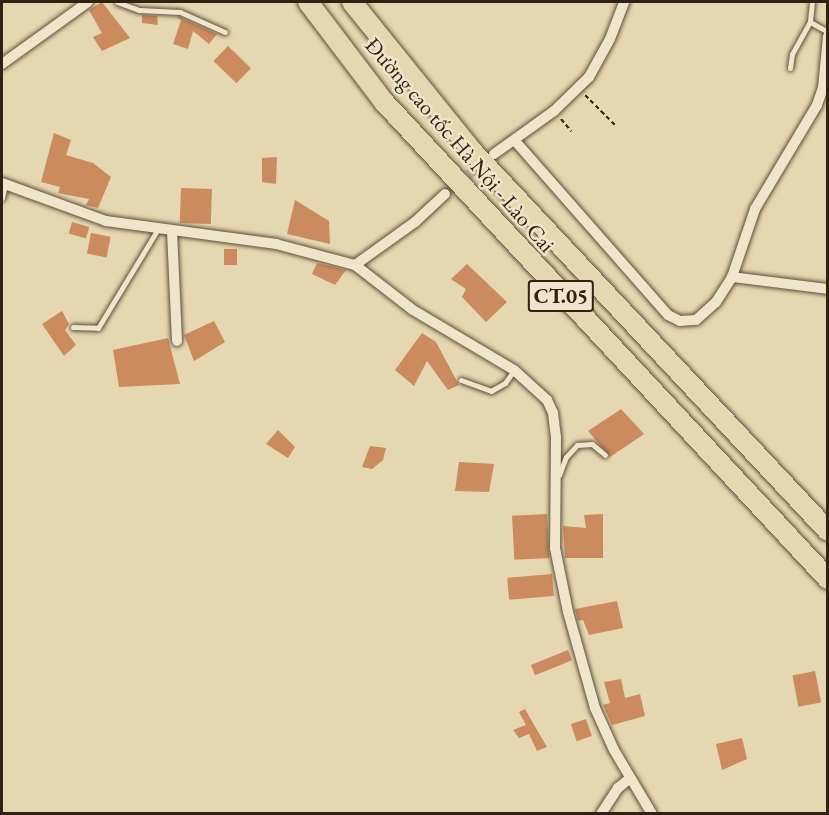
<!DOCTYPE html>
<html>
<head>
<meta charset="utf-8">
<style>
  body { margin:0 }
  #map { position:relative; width:829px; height:815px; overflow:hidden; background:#e5d7af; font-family:"EB Garamond",serif }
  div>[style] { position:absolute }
  .building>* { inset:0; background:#cc8a5f; transform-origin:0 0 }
  .minor-tunnel>* { height:10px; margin-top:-5px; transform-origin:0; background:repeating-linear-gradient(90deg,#c1b390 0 10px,transparent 0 15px) }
  .path>* { height:2px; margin-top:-1px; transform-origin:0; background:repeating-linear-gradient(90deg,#2f2113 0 4.5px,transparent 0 7.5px) }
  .roads { filter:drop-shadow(0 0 2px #5c4e3a) drop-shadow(0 0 2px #5c4e3a) }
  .service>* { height:5px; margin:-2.5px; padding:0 2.5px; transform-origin:2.5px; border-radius:2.5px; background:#eee5cb }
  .minor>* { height:10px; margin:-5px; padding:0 5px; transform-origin:5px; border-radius:5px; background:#eee5cb }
  .motorway>* { height:20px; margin:-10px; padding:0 10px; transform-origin:10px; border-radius:10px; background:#e5d7af }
  span { translate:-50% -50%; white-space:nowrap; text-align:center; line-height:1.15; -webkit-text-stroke:5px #eee5cb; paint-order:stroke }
  .shield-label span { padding:2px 4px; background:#eee5cb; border:2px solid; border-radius:4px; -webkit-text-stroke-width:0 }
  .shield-label { font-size:21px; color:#2f2113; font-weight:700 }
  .street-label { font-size:22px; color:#2f2113 }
  .frame { position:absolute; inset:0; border:3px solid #2f2113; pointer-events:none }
</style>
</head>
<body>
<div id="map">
  <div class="building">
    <i style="clip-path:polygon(102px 2px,130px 38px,102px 51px,93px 37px,102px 33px,89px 10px)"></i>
    <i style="clip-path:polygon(142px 15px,157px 16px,158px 25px,142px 23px)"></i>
    <i style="clip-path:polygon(176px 17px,179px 17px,217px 34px,209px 44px,193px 31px,188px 49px,173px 44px,181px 20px)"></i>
    <i style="left:228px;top:46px;width:32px;height:21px;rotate:44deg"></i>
    <i style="clip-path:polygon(54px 133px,71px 140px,66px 155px,93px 163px,111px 177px,98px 208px,86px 205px,89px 199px,58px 193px,60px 187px,41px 182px)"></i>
    <i style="clip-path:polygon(277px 157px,276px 184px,262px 182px,262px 158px)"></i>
    <i style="left:181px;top:188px;width:31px;height:35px;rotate:2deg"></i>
    <i style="clip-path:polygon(295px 200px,329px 221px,330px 244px,287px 234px)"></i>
    <i style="left:72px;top:222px;width:18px;height:12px;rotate:16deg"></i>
    <i style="left:91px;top:233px;width:20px;height:21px;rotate:11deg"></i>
    <i style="left:224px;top:249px;width:13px;height:16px"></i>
    <i style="clip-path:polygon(317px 263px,346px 270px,335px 285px,312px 274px)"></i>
    <i style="clip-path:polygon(467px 264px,507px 302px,486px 322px,462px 297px,466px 289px,451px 279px)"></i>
    <i style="clip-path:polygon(62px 311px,69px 324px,65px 330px,76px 345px,64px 356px,42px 324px)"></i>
    <i style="clip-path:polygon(214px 321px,225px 342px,194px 361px,184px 335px)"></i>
    <i style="clip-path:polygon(422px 333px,436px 342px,459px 385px,448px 390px,427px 361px,414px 386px,395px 370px)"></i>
    <i style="clip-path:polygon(168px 338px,180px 384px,119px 387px,113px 350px)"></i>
    <i style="clip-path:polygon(621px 409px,644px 434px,610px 457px,588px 431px)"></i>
    <i style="clip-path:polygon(278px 430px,295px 447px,288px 458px,266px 444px)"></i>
    <i style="clip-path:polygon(370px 446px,386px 448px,383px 460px,372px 469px,362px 467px)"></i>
    <i style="clip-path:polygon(459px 462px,494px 464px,489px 492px,455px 491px)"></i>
    <i style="left:547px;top:514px;width:44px;height:35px;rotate:87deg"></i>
    <i style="clip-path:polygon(603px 514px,603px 558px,565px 558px,563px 526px,586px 528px,584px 515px)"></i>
    <i style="left:552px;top:574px;width:22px;height:45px;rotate:85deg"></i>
    <i style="clip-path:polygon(617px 601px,623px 628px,589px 635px,583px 620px,578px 621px,575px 609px)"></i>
    <i style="left:568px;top:650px;width:11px;height:40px;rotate:68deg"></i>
    <i style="left:815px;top:671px;width:32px;height:23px;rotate:79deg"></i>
    <i style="clip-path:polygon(621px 679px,625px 698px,640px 694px,645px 716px,612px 725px,603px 705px,610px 703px,604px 682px)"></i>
    <i style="clip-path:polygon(525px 709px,533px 723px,547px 747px,537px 751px,529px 734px,519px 738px,513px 730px,526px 725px,519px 712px)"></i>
    <i style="left:586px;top:719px;width:18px;height:16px;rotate:71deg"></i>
    <i style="clip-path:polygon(742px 738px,747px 759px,722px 770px,716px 744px)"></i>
  </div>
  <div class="minor-tunnel">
    <i style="left:445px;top:194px;width:53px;rotate:-39.7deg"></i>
  </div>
  <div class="path">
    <i style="left:585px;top:95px;width:42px;rotate:45deg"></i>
    <i style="left:561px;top:119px;width:16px;rotate:50deg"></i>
  </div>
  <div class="roads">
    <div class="service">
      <i style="left:117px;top:2px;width:23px;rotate:20deg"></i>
      <i style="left:139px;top:10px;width:41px;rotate:2.8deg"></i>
      <i style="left:180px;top:12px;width:49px;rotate:24deg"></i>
      <i style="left:812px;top:2px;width:20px;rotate:96deg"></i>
      <i style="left:810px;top:22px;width:21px;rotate:29deg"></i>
      <i style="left:790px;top:68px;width:14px;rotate:-82deg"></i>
      <i style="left:792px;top:54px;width:37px;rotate:-61deg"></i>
      <i style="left:2px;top:198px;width:13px;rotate:-77deg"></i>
      <i style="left:73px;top:327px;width:25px;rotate:2deg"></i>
      <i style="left:98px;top:328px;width:116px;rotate:-58.8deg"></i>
      <i style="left:461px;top:380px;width:32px;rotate:20deg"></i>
      <i style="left:491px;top:391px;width:16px;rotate:-30deg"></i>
      <i style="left:505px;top:383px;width:16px;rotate:-55deg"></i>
      <i style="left:559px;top:475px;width:19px;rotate:-69deg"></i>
      <i style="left:566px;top:457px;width:16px;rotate:-47deg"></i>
      <i style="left:577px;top:445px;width:15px;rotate:-4deg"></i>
      <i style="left:592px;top:444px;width:17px;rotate:40deg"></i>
    </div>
    <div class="minor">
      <i style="left:2px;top:64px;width:106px;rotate:-35.8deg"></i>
      <i style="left:516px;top:142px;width:230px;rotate:48.7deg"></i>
      <i style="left:668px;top:315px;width:13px;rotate:27deg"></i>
      <i style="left:680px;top:321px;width:16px;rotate:-4deg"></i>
      <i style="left:696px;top:320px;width:27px;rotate:-42deg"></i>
      <i style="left:716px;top:302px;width:30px;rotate:-57deg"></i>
      <i style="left:732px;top:277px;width:72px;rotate:-71.3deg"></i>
      <i style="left:755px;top:209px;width:121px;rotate:-59.2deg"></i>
      <i style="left:817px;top:105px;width:18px;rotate:-71deg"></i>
      <i style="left:823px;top:88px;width:52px;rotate:-84.5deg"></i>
      <i style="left:494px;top:154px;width:74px;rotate:-35.6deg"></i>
      <i style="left:554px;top:111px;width:49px;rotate:-44.2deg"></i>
      <i style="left:589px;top:77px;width:43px;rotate:-61.1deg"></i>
      <i style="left:610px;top:39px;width:40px;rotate:-69deg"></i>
      <i style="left:2px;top:183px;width:111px;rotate:20.1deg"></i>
      <i style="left:106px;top:221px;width:172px;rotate:7.7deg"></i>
      <i style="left:276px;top:244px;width:82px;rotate:14.9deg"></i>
      <i style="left:355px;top:265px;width:73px;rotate:37.8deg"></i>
      <i style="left:413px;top:310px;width:117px;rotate:30.7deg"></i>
      <i style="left:514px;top:370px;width:45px;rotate:42.3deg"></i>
      <i style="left:547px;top:400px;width:14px;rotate:65deg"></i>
      <i style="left:553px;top:413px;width:24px;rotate:83deg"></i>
      <i style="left:556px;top:437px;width:111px;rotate:90.5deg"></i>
      <i style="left:555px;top:548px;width:65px;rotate:78.5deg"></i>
      <i style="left:568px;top:612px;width:100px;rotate:74.3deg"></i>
      <i style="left:595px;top:708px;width:46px;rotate:65.7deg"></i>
      <i style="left:614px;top:750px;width:74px;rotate:59.3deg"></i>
      <i style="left:172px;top:231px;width:110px;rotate:87.4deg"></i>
      <i style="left:355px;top:265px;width:74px;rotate:-35.6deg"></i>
      <i style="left:415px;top:222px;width:41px;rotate:-43deg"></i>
      <i style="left:732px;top:277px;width:97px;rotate:7.1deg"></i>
      <i style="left:601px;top:814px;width:31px;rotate:-57deg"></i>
      <i style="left:618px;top:788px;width:14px;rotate:-39deg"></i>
    </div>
    <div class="motorway">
      <i style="left:308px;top:2px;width:126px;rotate:52.8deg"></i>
      <i style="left:384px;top:102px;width:652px;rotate:47.05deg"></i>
      <i style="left:352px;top:2px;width:193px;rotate:51.1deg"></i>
      <i style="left:473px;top:152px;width:519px;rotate:46.87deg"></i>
    </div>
  </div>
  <div class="shield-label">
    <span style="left:561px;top:296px">CT.05</span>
  </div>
  <div class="street-label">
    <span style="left:460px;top:145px;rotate:49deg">Đường cao tốc Hà Nội - Lào Cai</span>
  </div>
  <div class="frame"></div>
</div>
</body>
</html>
